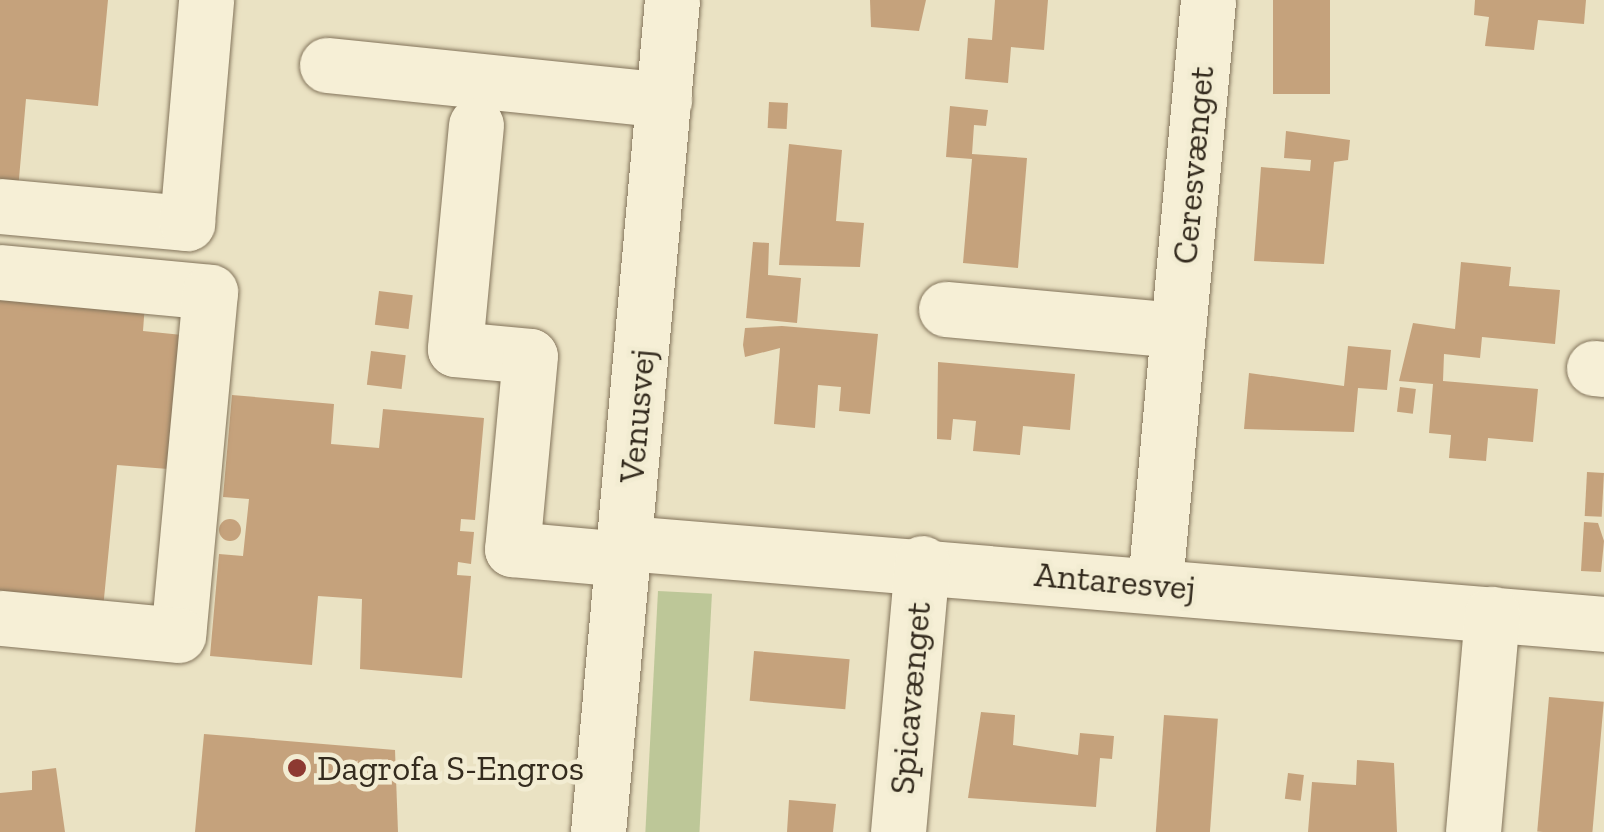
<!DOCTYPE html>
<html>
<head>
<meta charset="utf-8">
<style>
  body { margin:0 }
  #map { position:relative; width:1604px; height:832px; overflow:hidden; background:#eae2c3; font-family:"Zilla Slab",serif }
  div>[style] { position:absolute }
  .green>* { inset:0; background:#bdc798; transform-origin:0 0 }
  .building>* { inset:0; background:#c5a27c; transform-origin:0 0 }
  .round { border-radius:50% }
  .roads { filter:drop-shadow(0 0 2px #83745b) drop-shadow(0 0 2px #83745b) }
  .minor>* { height:55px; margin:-27.5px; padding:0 27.5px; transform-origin:27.5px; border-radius:27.5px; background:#f6efd6 }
  .dots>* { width:28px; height:28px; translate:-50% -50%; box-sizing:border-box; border:5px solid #f2ecd2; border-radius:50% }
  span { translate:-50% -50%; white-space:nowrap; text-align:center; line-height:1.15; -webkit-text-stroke:9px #f2ecd2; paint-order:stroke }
  .street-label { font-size:35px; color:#342b1e }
  .poi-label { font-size:35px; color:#342b1e }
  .left { translate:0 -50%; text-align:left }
</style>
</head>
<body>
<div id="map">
  <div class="green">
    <i style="left:658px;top:591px;width:54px;height:242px;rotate:3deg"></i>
  </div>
  <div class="building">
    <i style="clip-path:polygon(0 0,108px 0,98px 106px,26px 99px,18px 190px,0 188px)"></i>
    <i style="clip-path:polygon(870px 0,926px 0,919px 31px,871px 27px)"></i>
    <i style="clip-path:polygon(995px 0,1048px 0,1044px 50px,1011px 47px,1008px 83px,965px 79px,968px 38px,992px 40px)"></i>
    <i style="left:1273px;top:0;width:57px;height:94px"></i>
    <i style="clip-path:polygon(1475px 0,1586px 0,1584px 24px,1538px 20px,1534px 50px,1485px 46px,1489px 17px,1474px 15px)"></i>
    <i style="left:769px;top:102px;width:19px;height:26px;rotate:3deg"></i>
    <i style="clip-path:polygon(950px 106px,988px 110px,986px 126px,974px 125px,972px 154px,1027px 158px,1018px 268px,963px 263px,972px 159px,946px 157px)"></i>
    <i style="clip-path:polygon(1286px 131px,1350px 140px,1348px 160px,1334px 162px,1324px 264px,1254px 261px,1261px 167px,1310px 171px,1311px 160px,1284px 158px)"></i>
    <i style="clip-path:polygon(789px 144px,842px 150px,836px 221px,864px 223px,860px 267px,779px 265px)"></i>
    <i style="clip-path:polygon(753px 242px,769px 243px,768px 275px,801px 278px,797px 323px,746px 318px)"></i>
    <i style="clip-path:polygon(1461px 262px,1511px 267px,1509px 286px,1560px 290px,1555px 344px,1482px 337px,1480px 358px,1444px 354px,1443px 381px,1538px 389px,1533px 442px,1488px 438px,1486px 461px,1449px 458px,1451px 435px,1429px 433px,1433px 384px,1399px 381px,1413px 323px,1455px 329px)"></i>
    <i style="clip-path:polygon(0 290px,145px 303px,143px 331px,192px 336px,181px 470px,117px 465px,102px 619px,0 609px)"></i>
    <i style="left:379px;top:291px;width:34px;height:34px;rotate:7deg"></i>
    <i style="clip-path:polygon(782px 326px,878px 334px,870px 414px,839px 411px,841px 387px,818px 385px,815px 428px,774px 424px,780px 348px,745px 357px,743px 345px,745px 328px)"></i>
    <i style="clip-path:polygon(1348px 346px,1391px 350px,1387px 390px,1358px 388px,1354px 432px,1244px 429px,1249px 373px,1344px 386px)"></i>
    <i style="left:371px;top:351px;width:35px;height:34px;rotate:7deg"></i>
    <i style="clip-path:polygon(938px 362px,1075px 374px,1070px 430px,1023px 426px,1020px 455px,973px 451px,976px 421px,953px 419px,951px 440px,937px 439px)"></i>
    <i style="left:1400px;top:387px;width:16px;height:25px;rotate:7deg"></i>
    <i style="clip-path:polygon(232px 395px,334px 404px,331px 444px,379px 448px,383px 409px,484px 418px,475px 520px,461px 519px,460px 531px,474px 532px,471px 564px,458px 562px,457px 575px,471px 576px,462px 678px,360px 669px,362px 599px,318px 596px,312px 665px,210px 656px,219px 554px,243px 556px,249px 499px,223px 497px)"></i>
    <i style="left:1587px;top:472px;width:17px;height:44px;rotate:3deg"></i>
    <i class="round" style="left:219px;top:519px;width:22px;height:22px"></i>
    <i style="clip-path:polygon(1584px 522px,1598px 523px,1604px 541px,1601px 572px,1581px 571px)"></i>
    <i style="left:754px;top:651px;width:96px;height:50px;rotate:5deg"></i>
    <i style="left:1549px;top:697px;width:55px;height:135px;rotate:5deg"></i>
    <i style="clip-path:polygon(981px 712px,1015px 715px,1013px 745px,1078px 755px,1080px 733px,1114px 736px,1112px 759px,1100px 758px,1096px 807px,968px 798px)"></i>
    <i style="left:1164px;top:715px;width:54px;height:118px;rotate:4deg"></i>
    <i style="clip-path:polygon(204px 734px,395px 750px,398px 832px,195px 832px)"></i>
    <i style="clip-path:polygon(1357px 760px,1394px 763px,1397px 832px,1308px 832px,1312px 782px,1356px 785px)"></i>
    <i style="clip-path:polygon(56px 768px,65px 832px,0 832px,0 793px,32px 790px,32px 771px)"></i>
    <i style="left:1288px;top:773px;width:16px;height:26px;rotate:7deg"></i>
    <i style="clip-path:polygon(789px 800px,836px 804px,833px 832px,787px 832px)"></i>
  </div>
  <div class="roads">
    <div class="minor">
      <i style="left:327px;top:65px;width:339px;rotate:5.9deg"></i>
      <i style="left:476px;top:125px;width:225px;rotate:95.4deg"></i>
      <i style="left:455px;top:349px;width:75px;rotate:5.3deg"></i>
      <i style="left:530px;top:356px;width:194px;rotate:95.3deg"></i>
      <i style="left:512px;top:549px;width:113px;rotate:5.1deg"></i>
      <i style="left:0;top:206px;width:188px;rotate:5.2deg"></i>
      <i style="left:187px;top:223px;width:224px;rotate:-85.1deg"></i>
      <i style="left:0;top:272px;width:211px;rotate:5.4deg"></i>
      <i style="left:210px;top:292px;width:344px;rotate:95.3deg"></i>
      <i style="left:178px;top:635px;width:179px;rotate:-174.5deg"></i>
      <i style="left:946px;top:309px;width:233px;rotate:5.2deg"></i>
      <i style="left:1594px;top:368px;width:10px;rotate:6deg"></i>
      <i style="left:626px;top:543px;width:981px;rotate:4.73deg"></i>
      <i style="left:1155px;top:584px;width:586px;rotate:-84.81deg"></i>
      <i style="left:598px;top:832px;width:835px;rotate:-84.92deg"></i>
      <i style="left:898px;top:832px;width:270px;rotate:-84.9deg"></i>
      <i style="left:1473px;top:832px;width:219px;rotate:-85deg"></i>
    </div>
  </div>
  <div class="dots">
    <i style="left:297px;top:768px;background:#8d3931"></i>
  </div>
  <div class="street-label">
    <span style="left:1193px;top:165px;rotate:-85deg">Ceresvænget</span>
    <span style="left:637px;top:416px;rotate:-85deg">Venusvej</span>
    <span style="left:1115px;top:581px;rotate:5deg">Antaresvej</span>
    <span style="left:910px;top:698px;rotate:-85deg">Spicavænget</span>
  </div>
  <div class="poi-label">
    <span class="left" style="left:317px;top:768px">Dagrofa S-Engros</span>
  </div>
</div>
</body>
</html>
